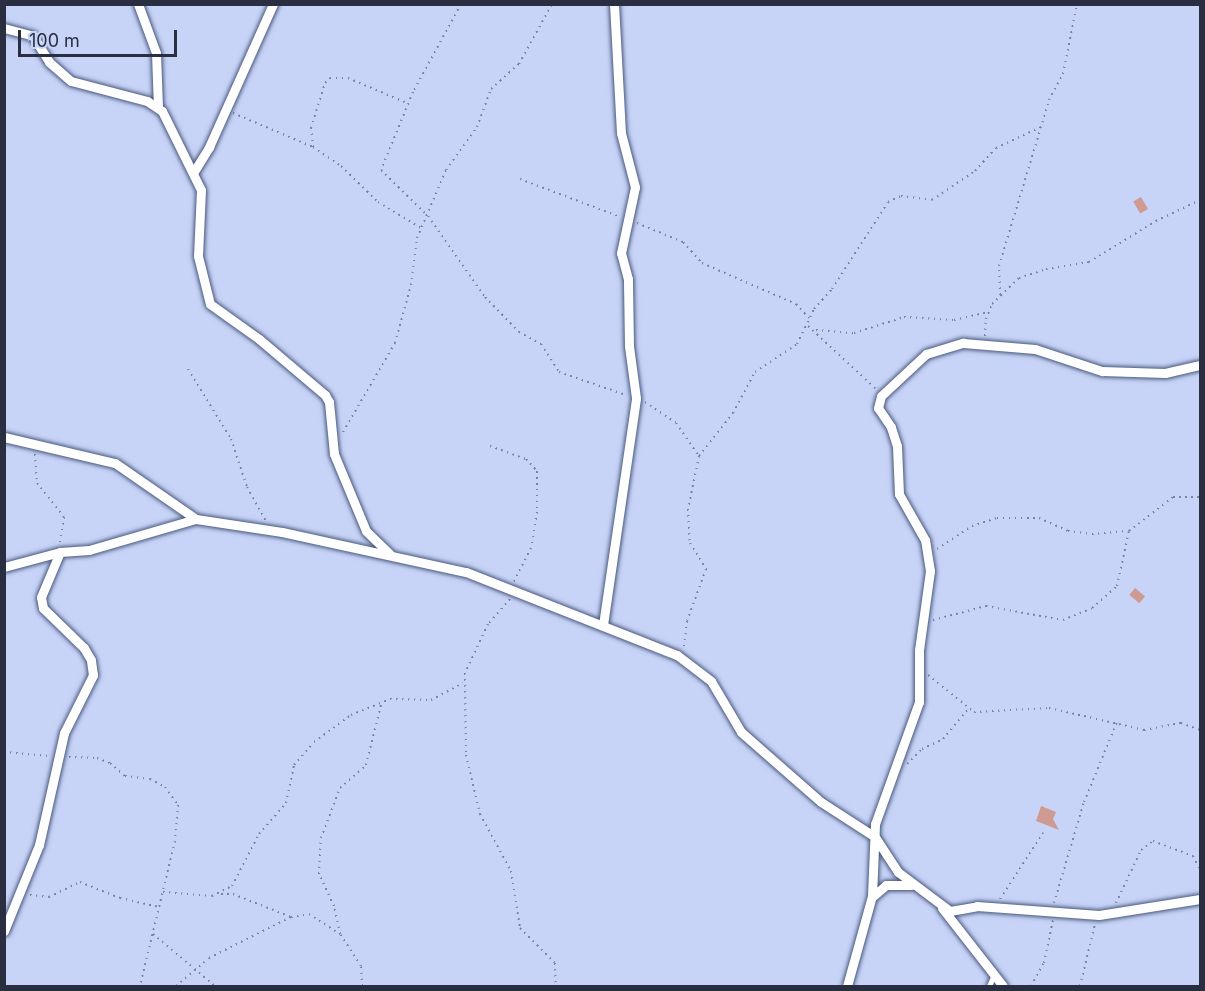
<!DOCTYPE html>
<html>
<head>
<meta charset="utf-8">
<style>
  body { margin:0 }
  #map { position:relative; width:1205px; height:991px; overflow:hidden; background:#c7d4f8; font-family:Inter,sans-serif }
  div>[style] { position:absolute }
  .building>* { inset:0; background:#cf9a92; transform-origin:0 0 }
  .path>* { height:2px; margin-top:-1px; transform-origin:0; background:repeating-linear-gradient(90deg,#79829e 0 1.5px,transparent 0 6px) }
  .roads { filter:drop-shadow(0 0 2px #4a587e) drop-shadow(0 0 2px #4a587e) }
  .lane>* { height:4.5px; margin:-2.25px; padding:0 2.25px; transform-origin:2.25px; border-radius:2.25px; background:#fff }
  .street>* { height:9px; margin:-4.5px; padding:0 4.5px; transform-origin:4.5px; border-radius:4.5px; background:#fff }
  span { translate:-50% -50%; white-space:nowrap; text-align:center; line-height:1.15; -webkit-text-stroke:6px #c7d4f8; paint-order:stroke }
  .frame { position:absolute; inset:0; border:6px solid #292f41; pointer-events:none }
  .scale { position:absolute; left:18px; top:30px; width:159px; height:27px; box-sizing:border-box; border:3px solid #292f41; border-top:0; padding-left:8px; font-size:18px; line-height:21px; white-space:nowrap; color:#292f41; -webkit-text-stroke:4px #c7d4f8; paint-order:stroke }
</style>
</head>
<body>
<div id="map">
  <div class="building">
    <i style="left:1141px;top:197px;width:14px;height:9px;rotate:60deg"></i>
    <i style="left:1135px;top:588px;width:13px;height:9px;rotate:39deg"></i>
    <i style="clip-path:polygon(1041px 806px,1056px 812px,1053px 819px,1059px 830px,1036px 821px)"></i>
  </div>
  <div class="path">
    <i style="left:461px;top:4px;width:100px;rotate:118.6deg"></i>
    <i style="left:413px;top:92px;width:84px;rotate:112.3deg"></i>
    <i style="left:381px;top:170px;width:66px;rotate:44.4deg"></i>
    <i style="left:428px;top:216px;width:99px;rotate:54.9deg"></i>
    <i style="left:485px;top:297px;width:49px;rotate:45.8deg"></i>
    <i style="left:519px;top:332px;width:25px;rotate:29deg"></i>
    <i style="left:541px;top:344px;width:33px;rotate:57deg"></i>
    <i style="left:559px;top:372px;width:71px;rotate:18.9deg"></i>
    <i style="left:233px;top:113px;width:87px;rotate:23deg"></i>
    <i style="left:313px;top:147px;width:34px;rotate:34deg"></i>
    <i style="left:341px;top:166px;width:52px;rotate:44.2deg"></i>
    <i style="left:378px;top:202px;width:50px;rotate:31.2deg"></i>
    <i style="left:313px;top:147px;width:19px;rotate:-96deg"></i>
    <i style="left:311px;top:128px;width:47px;rotate:-72.7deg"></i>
    <i style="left:325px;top:83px;width:7px;rotate:-45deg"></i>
    <i style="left:330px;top:78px;width:18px"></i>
    <i style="left:348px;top:78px;width:64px;rotate:23deg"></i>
    <i style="left:520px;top:179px;width:105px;rotate:20.7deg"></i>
    <i style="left:637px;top:223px;width:50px;rotate:22.4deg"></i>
    <i style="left:683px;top:242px;width:28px;rotate:48deg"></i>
    <i style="left:702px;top:263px;width:103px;rotate:23.6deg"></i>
    <i style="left:796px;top:304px;width:19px;rotate:47deg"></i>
    <i style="left:1000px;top:295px;width:29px;rotate:-92deg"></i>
    <i style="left:999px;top:266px;width:173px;rotate:-73.2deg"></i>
    <i style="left:1049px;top:100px;width:30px;rotate:-62deg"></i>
    <i style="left:1063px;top:74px;width:71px;rotate:-78.7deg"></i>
    <i style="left:808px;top:326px;width:93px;rotate:42.8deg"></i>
    <i style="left:816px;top:330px;width:38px;rotate:5deg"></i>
    <i style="left:854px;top:333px;width:52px;rotate:-17.7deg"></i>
    <i style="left:904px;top:317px;width:50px;rotate:3.4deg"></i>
    <i style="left:954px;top:320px;width:35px;rotate:-13deg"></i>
    <i style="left:985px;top:336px;width:17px;rotate:-87deg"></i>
    <i style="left:986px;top:319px;width:16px;rotate:-68deg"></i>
    <i style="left:992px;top:304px;width:37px;rotate:-44deg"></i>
    <i style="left:1019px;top:278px;width:28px;rotate:-18deg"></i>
    <i style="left:1046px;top:269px;width:44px;rotate:-9.2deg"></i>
    <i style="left:1089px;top:262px;width:79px;rotate:-31.5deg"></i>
    <i style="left:1156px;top:221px;width:49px;rotate:-25.5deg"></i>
    <i style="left:188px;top:369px;width:82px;rotate:58.4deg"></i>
    <i style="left:231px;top:439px;width:51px;rotate:71.6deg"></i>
    <i style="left:247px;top:487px;width:38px;rotate:61deg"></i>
    <i style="left:645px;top:402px;width:37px;rotate:34deg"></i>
    <i style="left:676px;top:423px;width:40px;rotate:55.1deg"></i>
    <i style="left:699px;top:456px;width:54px;rotate:101.7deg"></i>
    <i style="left:688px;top:509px;width:34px;rotate:87deg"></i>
    <i style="left:690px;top:543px;width:31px;rotate:58deg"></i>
    <i style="left:706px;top:569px;width:55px;rotate:110.1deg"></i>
    <i style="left:687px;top:621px;width:26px;rotate:97deg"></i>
    <i style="left:343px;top:432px;width:103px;rotate:-59.7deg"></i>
    <i style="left:395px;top:343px;width:60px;rotate:-74.6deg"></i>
    <i style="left:411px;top:285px;width:47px;rotate:-82.7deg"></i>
    <i style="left:417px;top:238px;width:74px;rotate:-66.9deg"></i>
    <i style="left:446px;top:170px;width:53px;rotate:-54.2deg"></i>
    <i style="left:477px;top:127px;width:40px;rotate:-69.8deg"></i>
    <i style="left:491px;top:89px;width:38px;rotate:-42deg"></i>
    <i style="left:519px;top:64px;width:68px;rotate:-61.2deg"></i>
    <i style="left:490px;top:446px;width:38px;rotate:20deg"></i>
    <i style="left:526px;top:459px;width:16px;rotate:47deg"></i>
    <i style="left:537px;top:471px;width:41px;rotate:90deg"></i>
    <i style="left:537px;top:512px;width:36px;rotate:99deg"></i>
    <i style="left:531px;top:548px;width:38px;rotate:117deg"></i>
    <i style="left:35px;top:454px;width:29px;rotate:86deg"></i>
    <i style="left:37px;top:483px;width:43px;rotate:51.5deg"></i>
    <i style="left:64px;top:517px;width:26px;rotate:99deg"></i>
    <i style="left:699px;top:456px;width:55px;rotate:-51.7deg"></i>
    <i style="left:733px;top:413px;width:47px;rotate:-61.8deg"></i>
    <i style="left:755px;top:372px;width:50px;rotate:-33.7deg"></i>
    <i style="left:797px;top:344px;width:39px;rotate:-64deg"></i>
    <i style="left:814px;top:309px;width:27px;rotate:-48deg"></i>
    <i style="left:832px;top:289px;width:103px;rotate:-57.2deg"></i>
    <i style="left:888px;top:202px;width:14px;rotate:-25deg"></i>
    <i style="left:901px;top:196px;width:31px;rotate:7deg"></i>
    <i style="left:932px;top:200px;width:52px;rotate:-34deg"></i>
    <i style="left:975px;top:171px;width:31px;rotate:-48deg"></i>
    <i style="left:996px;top:148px;width:50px;rotate:-25deg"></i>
    <i style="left:937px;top:549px;width:42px;rotate:-33.3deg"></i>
    <i style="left:972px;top:526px;width:26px;rotate:-18deg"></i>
    <i style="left:997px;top:518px;width:42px"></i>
    <i style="left:1039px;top:518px;width:32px;rotate:24deg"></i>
    <i style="left:1068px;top:531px;width:24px;rotate:7deg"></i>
    <i style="left:1092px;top:534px;width:37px;rotate:-5deg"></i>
    <i style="left:1129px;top:531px;width:56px;rotate:-37.7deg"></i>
    <i style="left:1173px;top:497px;width:27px"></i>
    <i style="left:510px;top:599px;width:33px;rotate:131deg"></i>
    <i style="left:488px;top:624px;width:54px;rotate:115.1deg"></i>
    <i style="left:465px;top:673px;width:82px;rotate:89.3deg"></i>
    <i style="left:466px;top:755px;width:61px;rotate:76.7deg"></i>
    <i style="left:480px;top:814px;width:65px;rotate:61.5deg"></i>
    <i style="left:511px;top:871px;width:58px;rotate:81deg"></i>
    <i style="left:520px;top:928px;width:49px;rotate:45deg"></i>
    <i style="left:555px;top:963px;width:23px;rotate:88deg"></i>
    <i style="left:933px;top:620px;width:55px;rotate:-14.8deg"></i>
    <i style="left:986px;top:606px;width:78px;rotate:10.3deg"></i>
    <i style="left:1063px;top:620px;width:31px;rotate:-22deg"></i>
    <i style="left:1092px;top:608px;width:33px;rotate:-41deg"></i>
    <i style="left:1117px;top:586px;width:56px;rotate:-77.7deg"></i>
    <i style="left:928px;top:675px;width:59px;rotate:38.8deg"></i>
    <i style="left:974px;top:712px;width:75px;rotate:-3.1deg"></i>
    <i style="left:1049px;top:708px;width:98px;rotate:13deg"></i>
    <i style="left:1144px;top:730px;width:38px;rotate:-11deg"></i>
    <i style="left:1181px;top:723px;width:20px;rotate:20deg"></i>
    <i style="left:4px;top:752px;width:45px;rotate:5.1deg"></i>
    <i style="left:69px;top:757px;width:28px;rotate:2deg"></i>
    <i style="left:97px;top:758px;width:14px;rotate:21deg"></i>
    <i style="left:110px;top:763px;width:20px;rotate:41deg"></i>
    <i style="left:125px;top:776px;width:25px;rotate:7deg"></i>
    <i style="left:150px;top:779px;width:17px;rotate:28deg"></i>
    <i style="left:165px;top:787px;width:22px;rotate:54deg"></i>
    <i style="left:178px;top:805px;width:36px;rotate:95deg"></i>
    <i style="left:175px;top:841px;width:149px;rotate:103.6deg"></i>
    <i style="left:907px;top:764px;width:21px;rotate:-45deg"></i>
    <i style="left:922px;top:749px;width:23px;rotate:-25deg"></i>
    <i style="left:943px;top:739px;width:39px;rotate:-50deg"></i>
    <i style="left:163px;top:892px;width:49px;rotate:4.7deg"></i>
    <i style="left:212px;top:896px;width:22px;rotate:-27deg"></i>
    <i style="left:232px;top:886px;width:59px;rotate:-62.6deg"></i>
    <i style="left:259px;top:834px;width:41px;rotate:-48.9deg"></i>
    <i style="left:286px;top:803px;width:39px;rotate:-78deg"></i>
    <i style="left:294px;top:765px;width:30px;rotate:-49deg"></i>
    <i style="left:314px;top:742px;width:46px;rotate:-36.1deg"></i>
    <i style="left:351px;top:715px;width:42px;rotate:-22.3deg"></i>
    <i style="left:390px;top:699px;width:41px;rotate:1.4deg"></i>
    <i style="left:431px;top:700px;width:36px;rotate:-28deg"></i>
    <i style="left:221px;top:894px;width:12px"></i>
    <i style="left:233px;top:894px;width:62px;rotate:21.6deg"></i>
    <i style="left:291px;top:917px;width:18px;rotate:-9deg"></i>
    <i style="left:309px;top:914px;width:37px;rotate:33deg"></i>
    <i style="left:30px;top:895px;width:19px;rotate:6deg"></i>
    <i style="left:49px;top:897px;width:34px;rotate:-26deg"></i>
    <i style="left:80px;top:882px;width:43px;rotate:21.8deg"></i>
    <i style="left:120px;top:898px;width:40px;rotate:13deg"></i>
    <i style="left:1000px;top:899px;width:79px;rotate:-56.9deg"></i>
    <i style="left:1054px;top:903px;width:105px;rotate:-73.5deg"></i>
    <i style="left:1084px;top:802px;width:87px;rotate:-67.6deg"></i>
    <i style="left:1116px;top:903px;width:59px;rotate:-64.7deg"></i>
    <i style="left:1141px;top:850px;width:15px;rotate:-37deg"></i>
    <i style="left:1153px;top:841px;width:43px;rotate:20.6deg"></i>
    <i style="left:1193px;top:856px;width:15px;rotate:62deg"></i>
    <i style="left:153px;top:934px;width:81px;rotate:40deg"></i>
    <i style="left:176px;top:986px;width:43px;rotate:-40.3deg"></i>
    <i style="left:209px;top:958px;width:92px;rotate:-26.6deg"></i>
    <i style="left:362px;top:986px;width:20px;rotate:-93deg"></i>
    <i style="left:361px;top:966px;width:38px;rotate:-123deg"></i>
    <i style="left:340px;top:934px;width:29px;rotate:-102deg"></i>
    <i style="left:334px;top:906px;width:35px;rotate:-115deg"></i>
    <i style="left:319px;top:874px;width:36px;rotate:-87deg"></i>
    <i style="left:321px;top:838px;width:53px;rotate:-69.2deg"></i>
    <i style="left:340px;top:788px;width:35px;rotate:-41deg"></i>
    <i style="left:366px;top:765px;width:66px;rotate:-76deg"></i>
    <i style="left:1031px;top:986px;width:26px;rotate:-61deg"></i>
    <i style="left:1044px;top:963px;width:44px;rotate:-78.2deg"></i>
    <i style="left:1080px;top:986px;width:64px;rotate:-76.4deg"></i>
  </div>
  <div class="roads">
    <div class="lane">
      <i style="left:989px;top:986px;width:12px;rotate:-66deg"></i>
    </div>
    <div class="street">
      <i style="left:138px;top:4px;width:52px;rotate:69.8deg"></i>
      <i style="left:156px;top:53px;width:54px;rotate:87.9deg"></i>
      <i style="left:4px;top:28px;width:30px;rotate:15deg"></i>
      <i style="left:33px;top:36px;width:31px;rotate:58deg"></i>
      <i style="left:49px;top:62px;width:29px;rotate:41deg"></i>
      <i style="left:71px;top:81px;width:79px;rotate:14.7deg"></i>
      <i style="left:147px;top:101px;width:18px;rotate:34deg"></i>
      <i style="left:162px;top:111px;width:88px;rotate:63.7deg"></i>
      <i style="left:201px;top:190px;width:66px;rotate:92.6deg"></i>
      <i style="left:198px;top:256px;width:49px;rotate:76deg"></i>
      <i style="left:210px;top:304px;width:60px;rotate:35.5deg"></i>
      <i style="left:259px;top:339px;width:87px;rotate:40.3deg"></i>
      <i style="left:325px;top:395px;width:8px;rotate:60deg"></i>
      <i style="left:329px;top:402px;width:52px;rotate:84.5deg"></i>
      <i style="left:334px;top:454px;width:83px;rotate:67.4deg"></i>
      <i style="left:366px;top:531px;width:33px;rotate:44deg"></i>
      <i style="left:193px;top:173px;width:31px;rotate:-58deg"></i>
      <i style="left:209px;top:147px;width:157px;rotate:-65.9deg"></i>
      <i style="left:4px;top:437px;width:114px;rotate:13.2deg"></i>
      <i style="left:115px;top:463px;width:98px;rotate:34.7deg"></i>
      <i style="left:196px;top:519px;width:87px;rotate:8.6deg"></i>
      <i style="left:282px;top:532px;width:188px;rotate:12.3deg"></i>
      <i style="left:466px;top:572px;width:227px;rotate:21.5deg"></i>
      <i style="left:677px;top:655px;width:43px;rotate:37.4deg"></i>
      <i style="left:711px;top:681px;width:59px;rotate:59.5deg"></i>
      <i style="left:741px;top:732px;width:106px;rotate:41.2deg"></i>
      <i style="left:821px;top:802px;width:64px;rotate:32.9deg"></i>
      <i style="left:875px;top:837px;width:42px;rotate:56.7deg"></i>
      <i style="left:898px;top:872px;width:65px;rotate:36.9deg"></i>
      <i style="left:950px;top:911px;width:27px;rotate:-10deg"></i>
      <i style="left:977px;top:906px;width:122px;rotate:4.2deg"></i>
      <i style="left:1099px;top:915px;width:102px;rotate:-9deg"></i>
      <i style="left:4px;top:567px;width:58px;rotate:-15deg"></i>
      <i style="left:60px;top:552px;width:29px;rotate:-4deg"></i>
      <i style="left:89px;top:550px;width:111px;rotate:-16.2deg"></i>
      <i style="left:603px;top:625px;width:229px;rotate:-81.7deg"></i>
      <i style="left:636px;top:398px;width:52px;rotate:-97.7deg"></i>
      <i style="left:629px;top:346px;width:67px;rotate:-90.9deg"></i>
      <i style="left:628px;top:279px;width:27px;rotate:-105deg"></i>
      <i style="left:621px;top:253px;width:67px;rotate:-78deg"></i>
      <i style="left:635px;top:187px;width:56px;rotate:-104.5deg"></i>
      <i style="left:621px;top:133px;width:129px;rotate:-93.1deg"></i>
      <i style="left:873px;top:896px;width:17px;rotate:-40deg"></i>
      <i style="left:886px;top:885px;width:25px"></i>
      <i style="left:942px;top:908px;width:99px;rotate:52deg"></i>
      <i style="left:4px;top:931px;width:93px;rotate:-67.9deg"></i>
      <i style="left:39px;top:845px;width:115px;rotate:-77.4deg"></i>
      <i style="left:64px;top:733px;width:65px;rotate:-63.4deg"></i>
      <i style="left:93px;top:675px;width:15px;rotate:-98deg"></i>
      <i style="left:91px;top:660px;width:14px;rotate:-120deg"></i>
      <i style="left:84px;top:648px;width:57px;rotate:-135.7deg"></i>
      <i style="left:43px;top:608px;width:11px;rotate:-100deg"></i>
      <i style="left:41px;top:597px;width:49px;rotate:-67.1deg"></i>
      <i style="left:847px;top:986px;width:93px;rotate:-74.5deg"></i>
      <i style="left:872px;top:896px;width:72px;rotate:-87.6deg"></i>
      <i style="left:875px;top:824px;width:130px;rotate:-70.2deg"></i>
      <i style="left:919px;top:702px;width:52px;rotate:-90deg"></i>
      <i style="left:919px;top:650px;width:80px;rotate:-82.1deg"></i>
      <i style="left:930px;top:571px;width:31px;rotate:-99deg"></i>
      <i style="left:925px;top:540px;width:53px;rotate:-119.5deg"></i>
      <i style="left:899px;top:494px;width:48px;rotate:-92.4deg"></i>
      <i style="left:897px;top:446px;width:20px;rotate:-108deg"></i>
      <i style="left:891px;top:427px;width:23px;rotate:-124deg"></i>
      <i style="left:878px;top:408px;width:12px;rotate:-76deg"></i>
      <i style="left:881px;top:396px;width:62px;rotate:-43deg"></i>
      <i style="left:926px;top:354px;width:39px;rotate:-17deg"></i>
      <i style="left:963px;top:343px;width:72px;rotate:4.8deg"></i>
      <i style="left:1035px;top:349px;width:71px;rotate:18.2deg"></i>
      <i style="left:1102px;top:371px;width:63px;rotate:1.8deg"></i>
      <i style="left:1165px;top:373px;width:36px;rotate:-13deg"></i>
    </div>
  </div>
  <div class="frame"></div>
  <div class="scale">100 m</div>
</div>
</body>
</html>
